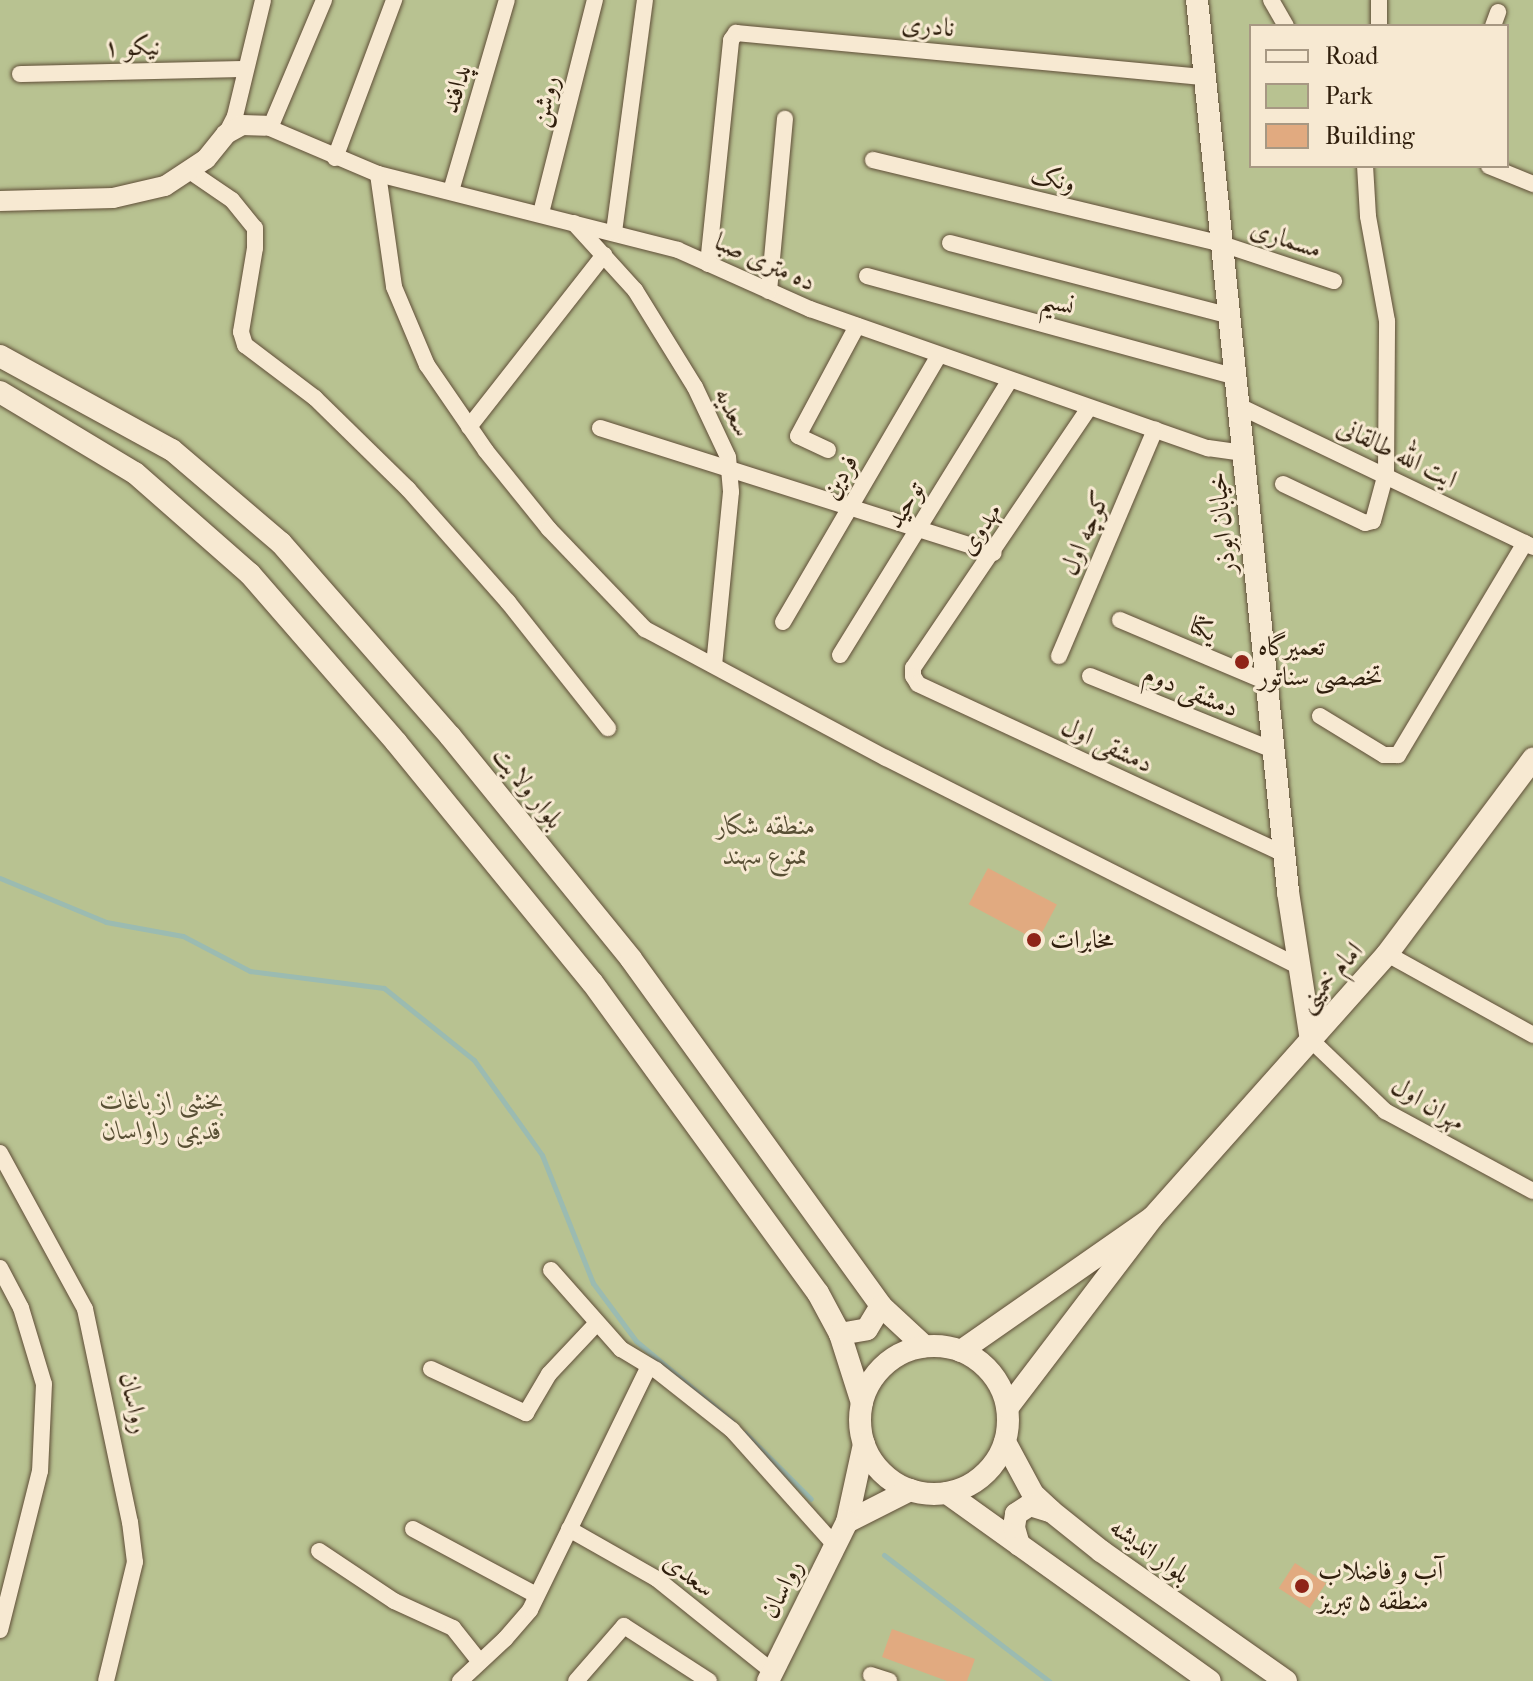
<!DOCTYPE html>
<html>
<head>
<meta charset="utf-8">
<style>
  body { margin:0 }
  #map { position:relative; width:1533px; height:1681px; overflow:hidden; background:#f2ddb9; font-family:"IM FELL French Canon",Amiri,serif }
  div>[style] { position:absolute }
  .green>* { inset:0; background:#b8c291 }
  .stream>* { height:5px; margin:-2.5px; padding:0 2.5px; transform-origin:2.5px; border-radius:2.5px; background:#9bbbb1 }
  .building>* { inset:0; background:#e1aa80; transform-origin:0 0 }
  .roads { filter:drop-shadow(0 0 2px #604e38) drop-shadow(0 0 2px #604e38) }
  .minor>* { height:16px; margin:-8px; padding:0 8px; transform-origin:8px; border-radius:8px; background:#f7e9d2 }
  .tertiary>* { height:20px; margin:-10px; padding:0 10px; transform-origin:10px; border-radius:10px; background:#f7e9d2 }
  .secondary>* { height:22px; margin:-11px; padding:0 11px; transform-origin:11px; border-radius:11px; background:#f7e9d2 }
  .secondary>.ring { margin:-11px; padding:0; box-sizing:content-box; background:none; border:22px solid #f7e9d2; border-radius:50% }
  .dots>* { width:22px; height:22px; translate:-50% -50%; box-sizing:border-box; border:4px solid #f7e9d2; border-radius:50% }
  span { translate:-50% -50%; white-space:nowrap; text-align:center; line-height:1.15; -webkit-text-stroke:6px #f7e9d2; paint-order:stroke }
  .street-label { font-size:26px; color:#301f0d }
  .poi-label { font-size:26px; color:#301f0d }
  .left { translate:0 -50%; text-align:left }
  .park-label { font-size:26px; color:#595035; font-style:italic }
  .legend { position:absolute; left:1249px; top:24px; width:260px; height:144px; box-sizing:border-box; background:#f7e9d2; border:2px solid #a79883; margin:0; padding:10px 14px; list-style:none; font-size:24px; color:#301f0d }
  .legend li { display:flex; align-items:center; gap:16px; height:40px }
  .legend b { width:40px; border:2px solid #a79883 }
</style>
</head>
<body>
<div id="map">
  <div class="green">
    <i style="clip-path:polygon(evenodd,0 0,1533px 0,1533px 1681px,0 1681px,0 0,1251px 26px,1507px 26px,1507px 166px,1251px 166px,1251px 26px)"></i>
  </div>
  <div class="stream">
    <i style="left:0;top:878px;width:115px;rotate:22.5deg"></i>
    <i style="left:106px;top:922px;width:78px;rotate:10.3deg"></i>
    <i style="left:183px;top:936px;width:76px;rotate:27.6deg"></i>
    <i style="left:250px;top:971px;width:135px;rotate:7.2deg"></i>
    <i style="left:384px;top:988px;width:115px;rotate:38.7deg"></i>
    <i style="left:474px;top:1060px;width:117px;rotate:54.4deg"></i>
    <i style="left:542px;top:1155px;width:138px;rotate:68.3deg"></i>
    <i style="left:593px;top:1283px;width:72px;rotate:53.4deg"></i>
    <i style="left:636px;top:1341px;width:125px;rotate:39.8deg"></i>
    <i style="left:745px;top:1433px;width:93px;rotate:45deg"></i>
    <i style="left:884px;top:1555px;width:208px;rotate:37.4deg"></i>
  </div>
  <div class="building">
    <i style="left:988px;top:868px;width:78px;height:41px;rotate:28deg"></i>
    <i style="left:1295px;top:1563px;width:37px;height:30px;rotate:33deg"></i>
    <i style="clip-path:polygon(892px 1629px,975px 1659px,967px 1681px,947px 1681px,882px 1657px)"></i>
  </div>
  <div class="roads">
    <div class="minor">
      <i style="left:1271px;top:0;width:30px;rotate:60deg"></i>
      <i style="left:1379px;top:0;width:26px;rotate:90deg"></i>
      <i style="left:1493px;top:26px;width:15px;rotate:-70deg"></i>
      <i style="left:20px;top:74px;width:225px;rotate:-1.3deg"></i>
      <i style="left:265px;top:126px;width:123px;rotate:23deg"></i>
      <i style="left:378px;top:174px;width:309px;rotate:14.2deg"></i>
      <i style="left:678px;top:250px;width:145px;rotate:24.1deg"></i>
      <i style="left:810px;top:309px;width:422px;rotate:19.3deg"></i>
      <i style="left:1208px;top:448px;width:36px;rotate:8deg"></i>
      <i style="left:270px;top:128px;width:139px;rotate:-67.1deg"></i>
      <i style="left:226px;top:134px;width:20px;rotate:-63deg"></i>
      <i style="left:235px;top:116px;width:119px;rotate:-76.4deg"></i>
      <i style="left:335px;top:158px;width:169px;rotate:-69.5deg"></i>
      <i style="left:873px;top:160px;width:359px;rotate:13.5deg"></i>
      <i style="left:1222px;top:244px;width:118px;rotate:18.3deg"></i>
      <i style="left:1489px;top:166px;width:48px;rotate:22.2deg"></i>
      <i style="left:188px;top:170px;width:53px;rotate:34.3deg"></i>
      <i style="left:232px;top:200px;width:36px;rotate:51deg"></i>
      <i style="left:255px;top:228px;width:20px;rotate:90deg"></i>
      <i style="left:255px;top:248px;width:85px;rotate:99.5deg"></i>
      <i style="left:241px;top:332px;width:14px;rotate:73deg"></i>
      <i style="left:245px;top:345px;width:88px;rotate:37.1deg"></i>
      <i style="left:315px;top:398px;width:130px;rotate:44.4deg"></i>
      <i style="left:408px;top:489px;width:151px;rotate:48.5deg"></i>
      <i style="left:508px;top:602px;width:161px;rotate:51.6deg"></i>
      <i style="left:378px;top:174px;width:114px;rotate:81.9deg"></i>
      <i style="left:394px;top:287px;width:85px;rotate:67.1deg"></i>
      <i style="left:427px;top:365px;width:104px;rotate:55.5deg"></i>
      <i style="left:486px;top:451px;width:100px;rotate:51.1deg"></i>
      <i style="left:549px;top:529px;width:139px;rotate:46.2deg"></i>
      <i style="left:645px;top:629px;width:273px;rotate:28.2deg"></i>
      <i style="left:886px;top:758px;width:463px;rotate:26.8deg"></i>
      <i style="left:451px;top:191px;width:199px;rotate:-73.7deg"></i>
      <i style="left:541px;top:213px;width:220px;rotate:-75.8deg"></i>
      <i style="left:574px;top:223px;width:91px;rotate:47.7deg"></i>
      <i style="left:635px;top:290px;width:114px;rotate:58.3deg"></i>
      <i style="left:695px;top:387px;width:77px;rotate:64.8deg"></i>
      <i style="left:728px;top:457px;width:35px;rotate:85deg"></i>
      <i style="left:731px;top:492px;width:173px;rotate:95.6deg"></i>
      <i style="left:614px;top:232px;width:234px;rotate:-82.4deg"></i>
      <i style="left:950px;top:243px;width:289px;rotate:14.6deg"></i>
      <i style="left:708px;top:264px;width:225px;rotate:-84.1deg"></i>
      <i style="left:731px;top:40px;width:9px;rotate:-54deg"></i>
      <i style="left:736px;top:33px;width:471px;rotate:5.4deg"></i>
      <i style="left:867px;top:276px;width:383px;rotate:15.3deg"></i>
      <i style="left:769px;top:291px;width:173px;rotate:-84.7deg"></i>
      <i style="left:1239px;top:406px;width:326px;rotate:25.6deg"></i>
      <i style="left:1089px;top:408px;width:314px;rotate:124.1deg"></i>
      <i style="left:913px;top:668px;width:8px;rotate:90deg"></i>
      <i style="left:913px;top:676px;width:9px;rotate:58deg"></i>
      <i style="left:918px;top:684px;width:404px;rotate:24.9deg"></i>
      <i style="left:469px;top:427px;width:219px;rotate:-51.9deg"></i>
      <i style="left:600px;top:428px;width:413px;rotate:17.6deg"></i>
      <i style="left:828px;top:450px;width:33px;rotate:-155deg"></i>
      <i style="left:798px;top:436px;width:125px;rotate:-61.8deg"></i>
      <i style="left:1283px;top:484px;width:91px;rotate:25.4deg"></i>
      <i style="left:1365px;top:523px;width:8px;rotate:-14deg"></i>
      <i style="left:1373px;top:521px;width:50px;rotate:-74.8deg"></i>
      <i style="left:1386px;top:473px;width:152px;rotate:-89.6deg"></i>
      <i style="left:1387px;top:321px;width:107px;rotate:-100.3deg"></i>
      <i style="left:1368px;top:216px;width:50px;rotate:-93.4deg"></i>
      <i style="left:1120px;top:620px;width:160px;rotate:22.9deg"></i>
      <i style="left:783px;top:622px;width:309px;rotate:-59.7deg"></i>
      <i style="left:840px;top:655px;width:323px;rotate:-58.3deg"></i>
      <i style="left:1059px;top:656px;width:246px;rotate:-67deg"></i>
      <i style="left:1090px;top:676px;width:197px;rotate:22deg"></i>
      <i style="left:1320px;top:716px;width:75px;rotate:31.4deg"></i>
      <i style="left:1384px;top:755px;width:14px"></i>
      <i style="left:1398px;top:755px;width:247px;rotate:-59.1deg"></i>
      <i style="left:1387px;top:954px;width:167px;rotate:29deg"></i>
      <i style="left:1311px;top:1040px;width:103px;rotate:43.8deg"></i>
      <i style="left:1385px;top:1111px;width:168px;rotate:28.4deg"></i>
      <i style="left:0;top:1153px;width:178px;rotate:61.4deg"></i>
      <i style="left:85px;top:1309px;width:218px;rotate:78.1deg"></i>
      <i style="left:130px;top:1522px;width:40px;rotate:82.9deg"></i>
      <i style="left:135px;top:1562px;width:122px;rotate:103.7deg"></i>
      <i style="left:0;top:1268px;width:45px;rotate:62.3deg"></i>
      <i style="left:21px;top:1308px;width:79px;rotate:73.2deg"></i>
      <i style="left:44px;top:1384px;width:87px;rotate:92.6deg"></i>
      <i style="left:40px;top:1471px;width:164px;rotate:104.1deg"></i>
      <i style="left:551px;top:1270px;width:106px;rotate:48.5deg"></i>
      <i style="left:621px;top:1349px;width:41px;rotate:31deg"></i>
      <i style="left:656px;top:1370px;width:97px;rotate:38.3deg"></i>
      <i style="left:732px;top:1430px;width:154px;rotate:48.2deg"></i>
      <i style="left:431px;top:1369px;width:105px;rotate:24.9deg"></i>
      <i style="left:526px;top:1413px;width:45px;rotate:-59.5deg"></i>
      <i style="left:549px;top:1374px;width:70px;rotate:-46.7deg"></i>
      <i style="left:413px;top:1529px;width:140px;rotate:28.2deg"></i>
      <i style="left:569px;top:1529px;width:101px;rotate:29.6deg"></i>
      <i style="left:657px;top:1579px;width:147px;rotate:38.7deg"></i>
      <i style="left:319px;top:1551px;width:90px;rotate:33.7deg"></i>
      <i style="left:394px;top:1601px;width:65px;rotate:24.6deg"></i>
      <i style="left:453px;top:1628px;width:43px;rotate:51.5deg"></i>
      <i style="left:871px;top:1675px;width:19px;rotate:18deg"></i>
      <i style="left:460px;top:1681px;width:62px;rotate:-43deg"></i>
      <i style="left:505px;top:1639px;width:38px;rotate:-49deg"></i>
      <i style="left:530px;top:1610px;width:271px;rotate:-64deg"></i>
      <i style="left:576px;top:1681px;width:73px;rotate:-48.9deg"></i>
      <i style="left:624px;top:1626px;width:101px;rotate:32.9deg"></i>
    </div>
    <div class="tertiary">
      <i style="left:0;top:201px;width:113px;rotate:-1.5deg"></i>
      <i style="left:113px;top:198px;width:53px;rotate:-13deg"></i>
      <i style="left:165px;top:186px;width:49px;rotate:-33.4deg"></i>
      <i style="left:206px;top:159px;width:32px;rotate:-51deg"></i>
      <i style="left:226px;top:134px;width:18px;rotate:-29deg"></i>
      <i style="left:242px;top:125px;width:23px;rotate:2deg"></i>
    </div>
    <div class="secondary">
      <i style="left:1197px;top:0;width:897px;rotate:84.17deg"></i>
      <i style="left:1288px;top:892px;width:150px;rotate:81.2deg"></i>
      <i style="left:0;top:356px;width:196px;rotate:28.7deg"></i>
      <i style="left:172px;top:450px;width:143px;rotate:40.5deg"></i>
      <i style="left:281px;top:543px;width:257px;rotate:48.8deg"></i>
      <i style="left:450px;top:736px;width:287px;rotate:50.9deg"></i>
      <i style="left:631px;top:959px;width:428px;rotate:54.2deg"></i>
      <i style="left:881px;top:1306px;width:59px;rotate:42.9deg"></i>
      <i style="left:0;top:392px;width:157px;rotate:31deg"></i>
      <i style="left:135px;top:473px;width:153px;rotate:41.3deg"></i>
      <i style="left:250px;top:574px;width:223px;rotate:49deg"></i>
      <i style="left:396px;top:742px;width:310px;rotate:50.8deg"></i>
      <i style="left:592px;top:982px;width:384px;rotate:54deg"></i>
      <i style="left:818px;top:1293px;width:47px;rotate:61.8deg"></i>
      <i style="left:840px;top:1334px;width:72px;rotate:72.3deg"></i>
      <i style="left:1152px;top:1218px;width:353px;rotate:-48.3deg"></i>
      <i style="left:1387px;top:954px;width:244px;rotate:-53.2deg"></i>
      <i style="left:840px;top:1334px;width:27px;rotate:-10deg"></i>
      <i style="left:867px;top:1329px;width:27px;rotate:-59deg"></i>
      <i class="ring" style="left:860px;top:1346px;width:126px;height:126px"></i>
      <i style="left:961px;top:1351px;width:233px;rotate:-34.9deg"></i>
      <i style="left:1152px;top:1218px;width:238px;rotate:127.3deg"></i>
      <i style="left:1005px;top:1442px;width:59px;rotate:61.7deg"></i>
      <i style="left:1033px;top:1494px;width:25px;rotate:43deg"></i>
      <i style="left:1051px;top:1511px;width:64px;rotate:38.7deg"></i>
      <i style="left:1101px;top:1551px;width:226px;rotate:35.1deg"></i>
      <i style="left:864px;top:1444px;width:80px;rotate:102.3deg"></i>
      <i style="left:847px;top:1522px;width:71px;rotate:-26.9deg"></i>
      <i style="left:947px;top:1493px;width:323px;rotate:35.6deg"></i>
      <i style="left:1019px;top:1545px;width:19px;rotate:-106deg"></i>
      <i style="left:1014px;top:1527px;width:13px;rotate:-81deg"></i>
      <i style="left:1016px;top:1514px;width:17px;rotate:-33deg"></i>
      <i style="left:1030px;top:1505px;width:21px;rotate:17deg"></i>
      <i style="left:768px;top:1681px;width:178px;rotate:-63.6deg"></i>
    </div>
  </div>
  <div class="dots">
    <i style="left:1242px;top:662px;background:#8f2418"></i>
    <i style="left:1034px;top:940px;background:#8f2418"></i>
    <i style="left:1302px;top:1586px;background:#8f2418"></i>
  </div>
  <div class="street-label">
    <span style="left:928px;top:26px;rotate:5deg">نادری</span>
    <span style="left:132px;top:47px;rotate:-1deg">نیکو ۱</span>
    <span style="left:456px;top:89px;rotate:-73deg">پدافند</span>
    <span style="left:545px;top:101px;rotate:-76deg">روشن</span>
    <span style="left:1053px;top:179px;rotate:13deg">ونک</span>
    <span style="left:1286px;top:239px;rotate:18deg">مسماری</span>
    <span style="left:765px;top:262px;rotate:24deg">ده متری صبا</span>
    <span style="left:1058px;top:303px;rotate:15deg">نسیم</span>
    <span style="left:733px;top:412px;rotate:64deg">سعدیه</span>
    <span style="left:1397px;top:453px;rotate:26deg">ایت الله طالقانی</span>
    <span style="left:840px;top:477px;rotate:-60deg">فردین</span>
    <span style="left:905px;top:505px;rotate:-58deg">توحید</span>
    <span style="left:1222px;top:523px;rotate:-96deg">خیابان ابوذر</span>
    <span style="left:980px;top:529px;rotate:-56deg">مهدوی</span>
    <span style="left:1085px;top:533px;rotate:-67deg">کوچه اول</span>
    <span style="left:1203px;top:629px;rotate:23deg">یکتا</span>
    <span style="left:1191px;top:691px;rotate:22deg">دمشقی دوم</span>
    <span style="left:1107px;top:745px;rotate:25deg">دمشقی اول</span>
    <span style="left:528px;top:788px;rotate:51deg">بلوار ولایت</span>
    <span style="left:1330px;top:977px;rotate:-48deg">امام خمینی</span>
    <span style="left:1428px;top:1104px;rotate:31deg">مهران اول</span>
    <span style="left:134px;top:1403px;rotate:78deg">رواسان</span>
    <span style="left:1150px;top:1551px;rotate:36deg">بلوار اندیشه</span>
    <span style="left:689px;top:1575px;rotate:37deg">سعدی</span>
    <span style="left:782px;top:1589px;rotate:-63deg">رواسان</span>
  </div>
  <div class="poi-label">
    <span class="left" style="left:1258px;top:662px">تعمیرگاه<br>تخصصی سناتور</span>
    <span class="left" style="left:1050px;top:940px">مخابرات</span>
    <span class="left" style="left:1318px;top:1586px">آب و فاضلاب<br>منطقه ۵ تبریز</span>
  </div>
  <div class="park-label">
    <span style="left:766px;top:841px">منطقه شکار<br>ممنوع سهند</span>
    <span style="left:162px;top:1116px">بخشی از باغات<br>قدیمی راواسان</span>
  </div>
  <ul class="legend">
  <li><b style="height:10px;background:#f7e9d2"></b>Road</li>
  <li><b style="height:22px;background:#b8c291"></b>Park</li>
  <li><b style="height:22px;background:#e1aa80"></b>Building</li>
  </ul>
</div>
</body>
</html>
